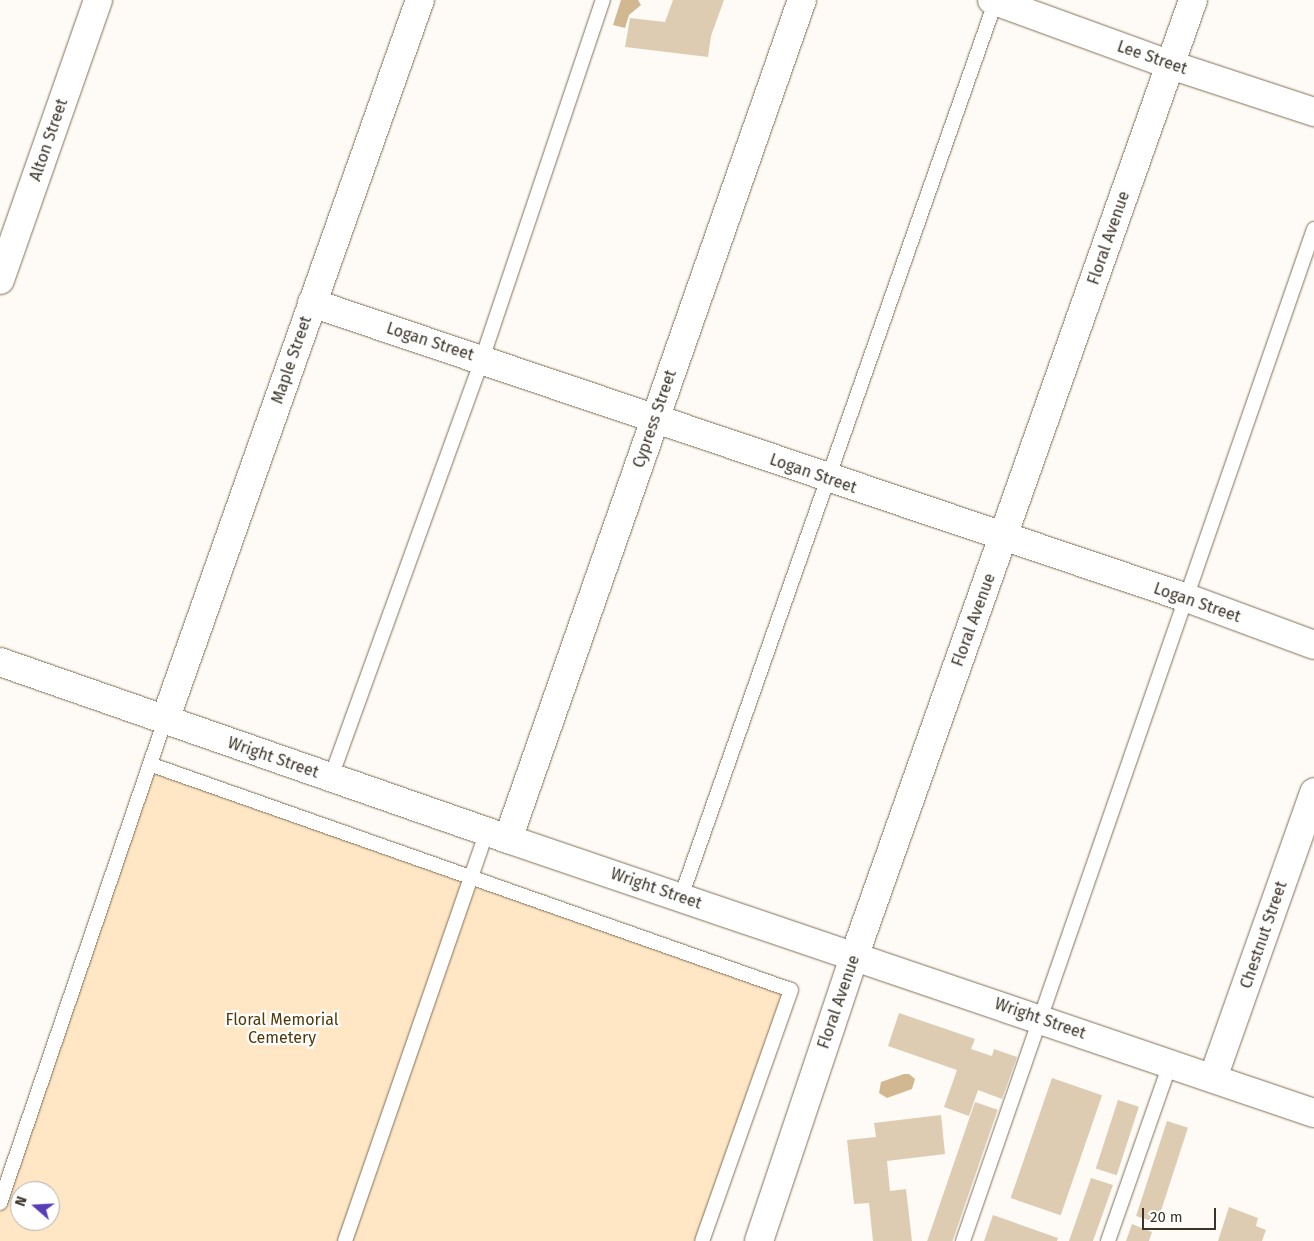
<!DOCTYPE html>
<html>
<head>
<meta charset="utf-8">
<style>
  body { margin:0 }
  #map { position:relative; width:1314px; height:1241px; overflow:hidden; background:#fefbf6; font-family:"Fira Sans",sans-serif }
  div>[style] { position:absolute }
  .green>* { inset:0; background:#ffe7c5 }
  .water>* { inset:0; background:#d2b891 }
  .building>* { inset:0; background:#ddccb2; transform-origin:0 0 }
  .roads { filter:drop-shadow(0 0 1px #807059) drop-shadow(0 0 1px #807059) }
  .lane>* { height:14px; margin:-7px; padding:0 7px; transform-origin:7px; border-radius:7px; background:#fff }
  .street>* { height:28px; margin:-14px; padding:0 14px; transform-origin:14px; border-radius:14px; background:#fff }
  .secondary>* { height:28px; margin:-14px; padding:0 14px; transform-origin:14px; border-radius:14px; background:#fff }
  span { translate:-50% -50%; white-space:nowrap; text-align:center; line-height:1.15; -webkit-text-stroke:4.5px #fff; paint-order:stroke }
  .street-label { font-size:16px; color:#3b3429 }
  .park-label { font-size:16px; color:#533806 }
  .north { position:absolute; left:10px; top:1181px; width:50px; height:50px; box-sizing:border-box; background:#fff; border:1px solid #b1aea9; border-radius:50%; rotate:289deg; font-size:14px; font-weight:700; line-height:20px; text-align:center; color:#3b3429 }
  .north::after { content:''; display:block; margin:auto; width:18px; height:22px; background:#573eb6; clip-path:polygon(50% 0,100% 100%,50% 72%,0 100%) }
  .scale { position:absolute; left:1142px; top:1208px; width:74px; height:22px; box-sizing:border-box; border:2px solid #3b3429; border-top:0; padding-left:6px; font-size:15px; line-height:18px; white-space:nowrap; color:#3b3429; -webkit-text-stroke:4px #fff; paint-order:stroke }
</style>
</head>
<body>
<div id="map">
  <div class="green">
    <i style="clip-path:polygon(evenodd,152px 761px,795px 985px,708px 1241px,0 1241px,0 1189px,152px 761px,20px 1191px,50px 1191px,50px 1221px,20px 1221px,20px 1191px)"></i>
  </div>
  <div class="water">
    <i style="clip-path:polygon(621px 0,638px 0,641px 5px,629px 15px,625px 28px,613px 25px)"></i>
    <i style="clip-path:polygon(904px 1074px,909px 1074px,915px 1079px,912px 1089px,887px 1098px,879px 1093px,881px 1082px)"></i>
  </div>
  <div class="building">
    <i style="clip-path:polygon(673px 0,724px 0,711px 36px,708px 57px,625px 47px,630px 18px,665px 22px)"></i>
    <i style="clip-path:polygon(899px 1013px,975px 1039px,971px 1049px,992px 1056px,994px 1049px,1017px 1057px,1002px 1099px,978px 1090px,969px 1116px,944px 1107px,957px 1070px,888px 1046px)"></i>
    <i style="left:1052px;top:1078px;width:53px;height:127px;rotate:19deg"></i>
    <i style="left:1118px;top:1100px;width:22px;height:72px;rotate:18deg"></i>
    <i style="left:975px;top:1102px;width:24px;height:147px;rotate:19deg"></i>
    <i style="clip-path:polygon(941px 1115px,945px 1154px,887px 1161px,890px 1191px,906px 1189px,912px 1241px,873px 1241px,869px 1203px,854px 1204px,847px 1140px,876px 1137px,874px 1123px)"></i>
    <i style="left:1167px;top:1121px;width:22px;height:100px;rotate:18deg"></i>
    <i style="clip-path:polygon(1091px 1178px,1113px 1185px,1093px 1241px,1069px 1241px)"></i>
    <i style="clip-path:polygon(1229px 1207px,1258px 1218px,1256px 1226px,1266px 1230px,1262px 1241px,1218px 1241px)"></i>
    <i style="clip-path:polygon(993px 1215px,1058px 1238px,1057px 1241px,984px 1241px)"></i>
    <i style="clip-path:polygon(1132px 1224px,1152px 1232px,1149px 1241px,1126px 1241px)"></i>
  </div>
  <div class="roads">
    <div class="lane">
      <i style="left:152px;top:765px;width:677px;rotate:19.4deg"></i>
      <i style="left:791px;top:990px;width:266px;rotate:109.5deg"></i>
      <i style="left:331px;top:777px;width:444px;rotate:-70.1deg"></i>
      <i style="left:482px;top:359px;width:379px;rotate:-71.4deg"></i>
      <i style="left:681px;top:897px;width:951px;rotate:-70.65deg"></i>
      <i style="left:0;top:1203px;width:510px;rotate:-71.14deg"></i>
      <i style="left:345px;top:1241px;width:433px;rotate:-70.9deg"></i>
      <i style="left:963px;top:1241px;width:1071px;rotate:-70.87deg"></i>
      <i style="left:1108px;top:1241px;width:188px;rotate:-70.7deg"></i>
    </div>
    <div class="street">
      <i style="left:992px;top:0;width:190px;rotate:20deg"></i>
      <i style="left:1171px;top:65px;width:151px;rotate:18.2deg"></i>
      <i style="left:0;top:280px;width:297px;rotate:-70.7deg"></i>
      <i style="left:312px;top:303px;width:923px;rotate:18.63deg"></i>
      <i style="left:1187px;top:598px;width:135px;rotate:20.3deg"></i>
      <i style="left:0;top:662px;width:538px;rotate:19.21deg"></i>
      <i style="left:508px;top:839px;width:851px;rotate:18.78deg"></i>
      <i style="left:165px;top:720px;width:764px;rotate:-70.5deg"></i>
      <i style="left:508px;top:839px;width:889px;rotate:-70.69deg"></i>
      <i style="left:1213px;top:1078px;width:303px;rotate:-70.5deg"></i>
    </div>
    <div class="secondary">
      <i style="left:759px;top:1241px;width:299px;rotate:-71.5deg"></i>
      <i style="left:854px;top:957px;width:1015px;rotate:-70.49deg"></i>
    </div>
  </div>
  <div class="street-label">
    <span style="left:1152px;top:58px;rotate:19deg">Lee Street</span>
    <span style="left:49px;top:140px;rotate:-71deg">Alton Street</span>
    <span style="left:1109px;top:238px;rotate:-71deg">Floral Avenue</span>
    <span style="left:430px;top:342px;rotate:18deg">Logan Street</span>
    <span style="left:292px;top:360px;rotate:-71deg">Maple Street</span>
    <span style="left:655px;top:419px;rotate:-71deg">Cypress Street</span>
    <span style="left:813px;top:474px;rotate:19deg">Logan Street</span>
    <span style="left:1197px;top:603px;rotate:19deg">Logan Street</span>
    <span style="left:974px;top:620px;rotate:-70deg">Floral Avenue</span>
    <span style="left:273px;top:758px;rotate:19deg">Wright Street</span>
    <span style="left:656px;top:889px;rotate:19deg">Wright Street</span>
    <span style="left:1264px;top:935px;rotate:-71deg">Chestnut Street</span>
    <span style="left:839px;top:1002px;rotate:-71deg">Floral Avenue</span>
    <span style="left:1040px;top:1019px;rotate:19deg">Wright Street</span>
  </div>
  <div class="park-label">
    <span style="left:282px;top:1029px">Floral Memorial<br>Cemetery</span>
  </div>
  <div class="north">N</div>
  <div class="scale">20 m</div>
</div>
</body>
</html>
